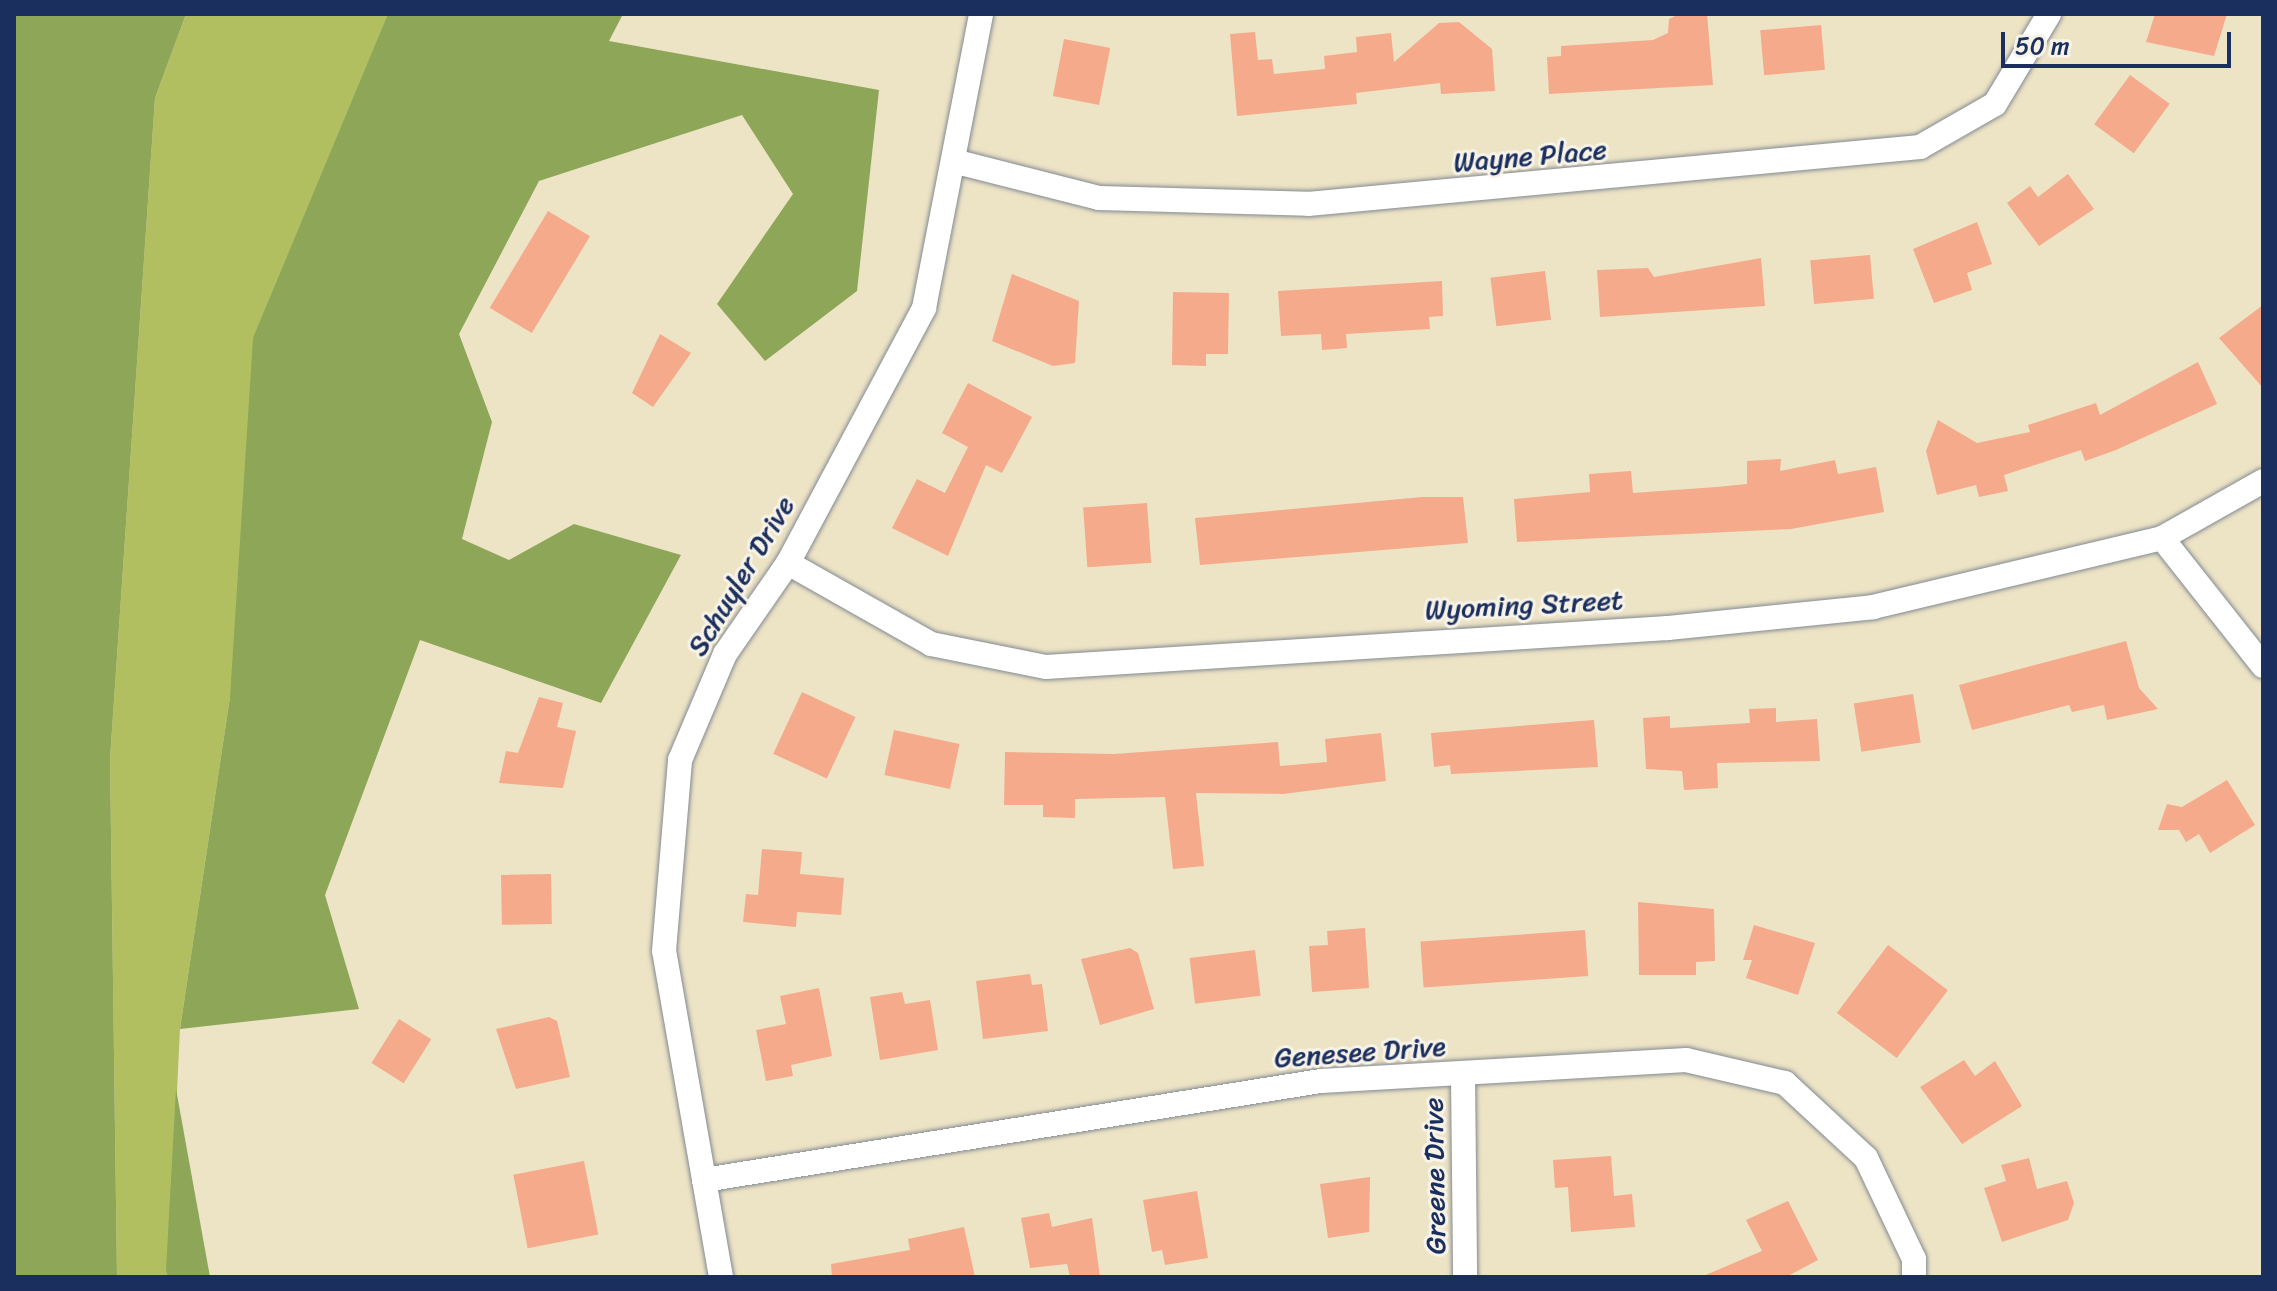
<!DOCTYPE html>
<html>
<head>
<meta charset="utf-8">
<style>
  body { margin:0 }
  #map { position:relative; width:2277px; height:1291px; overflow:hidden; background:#ede4c6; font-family:Sriracha,sans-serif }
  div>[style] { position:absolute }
  .green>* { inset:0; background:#b2bf61 }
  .forest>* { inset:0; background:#8da657 }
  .building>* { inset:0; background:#f5aa8c; transform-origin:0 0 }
  .roads { filter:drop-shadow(0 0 2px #848a92) drop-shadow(0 0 2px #848a92) }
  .minor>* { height:24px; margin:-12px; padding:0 12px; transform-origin:12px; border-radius:12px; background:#fff }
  span { translate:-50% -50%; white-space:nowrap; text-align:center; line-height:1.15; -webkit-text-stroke:6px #f7f3e8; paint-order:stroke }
  .street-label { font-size:28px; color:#1b2f5e }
  .frame { position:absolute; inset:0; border:16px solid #1b2f5e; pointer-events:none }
  .scale { position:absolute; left:2001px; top:32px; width:230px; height:36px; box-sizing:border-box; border:4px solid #1b2f5e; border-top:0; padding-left:10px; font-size:24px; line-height:28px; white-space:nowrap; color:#1b2f5e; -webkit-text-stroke:6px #f7f3e8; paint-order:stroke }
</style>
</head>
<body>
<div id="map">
  <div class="green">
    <i style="clip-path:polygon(186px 14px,388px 14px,230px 697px,180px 1029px,168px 1277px,117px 1277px,110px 759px,155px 98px)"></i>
  </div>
  <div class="forest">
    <i style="clip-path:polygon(14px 14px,186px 14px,155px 98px,110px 759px,117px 1277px,14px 1277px)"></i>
    <i style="clip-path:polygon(388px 14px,623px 14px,609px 41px,879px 90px,857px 291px,765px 361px,717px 304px,793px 194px,742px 115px,539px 181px,459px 334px,492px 422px,462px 539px,509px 560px,574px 524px,681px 555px,601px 703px,420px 640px,325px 895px,359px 1009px,180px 1029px,230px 697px,253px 338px)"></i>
    <i style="clip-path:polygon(176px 1089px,210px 1277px,168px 1277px,166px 1270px)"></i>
  </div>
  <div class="building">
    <i style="clip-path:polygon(1679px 14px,1707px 14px,1713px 85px,1549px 94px,1547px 57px,1561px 56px,1561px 46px,1653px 40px,1668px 33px,1669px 19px)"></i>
    <i style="clip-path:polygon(2155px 14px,2227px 14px,2214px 56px,2146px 42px)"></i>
    <i style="clip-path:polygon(1459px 22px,1492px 49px,1495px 91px,1441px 94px,1440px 83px,1356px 93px,1357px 104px,1237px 116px,1230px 34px,1255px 32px,1258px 60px,1272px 59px,1274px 74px,1325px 69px,1324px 56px,1357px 52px,1356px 37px,1391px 33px,1394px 62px,1439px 23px)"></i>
    <i style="left:1821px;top:25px;width:45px;height:61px;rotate:85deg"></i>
    <i style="left:1064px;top:39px;width:47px;height:58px;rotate:11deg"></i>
    <i style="left:2130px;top:75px;width:49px;height:61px;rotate:36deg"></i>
    <i style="clip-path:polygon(2068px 174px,2094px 209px,2039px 246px,2007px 203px,2030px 186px,2038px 197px)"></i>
    <i style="left:548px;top:211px;width:49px;height:113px;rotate:31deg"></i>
    <i style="clip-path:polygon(1977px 222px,1992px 264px,1967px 273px,1972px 290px,1934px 303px,1913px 249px)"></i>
    <i style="left:1870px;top:255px;width:44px;height:60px;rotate:85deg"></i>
    <i style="clip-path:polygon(1761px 258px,1765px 306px,1600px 317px,1597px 270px,1648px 268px,1654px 277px)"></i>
    <i style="left:1545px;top:271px;width:49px;height:55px;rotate:83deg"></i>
    <i style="clip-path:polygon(1012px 274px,1079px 301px,1075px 363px,1053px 366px,992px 341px)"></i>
    <i style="clip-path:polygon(1442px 281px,1443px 316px,1429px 317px,1430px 329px,1346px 334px,1347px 348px,1322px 350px,1321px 334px,1281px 336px,1278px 291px)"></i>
    <i style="clip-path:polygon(1173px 292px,1229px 293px,1228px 354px,1206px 354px,1206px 366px,1172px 365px)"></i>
    <i style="clip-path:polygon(2263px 305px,2263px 388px,2219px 338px)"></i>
    <i style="clip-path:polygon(660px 334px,691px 353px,653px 407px,632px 393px)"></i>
    <i style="clip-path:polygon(2198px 362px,2217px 404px,2116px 450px,2085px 461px,2081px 450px,2004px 475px,2008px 491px,1979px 497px,1976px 485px,1937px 495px,1926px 451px,1938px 420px,1977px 443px,2030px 432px,2028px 425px,2096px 403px,2100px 415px)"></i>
    <i style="clip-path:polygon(968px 383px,1032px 417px,1002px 473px,986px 465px,948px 556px,892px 528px,917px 479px,945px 493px,968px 447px,942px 433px)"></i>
    <i style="clip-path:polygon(1781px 459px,1780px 471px,1835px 460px,1838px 474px,1876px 467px,1884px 512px,1791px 529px,1517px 542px,1514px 499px,1590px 492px,1589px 474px,1631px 471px,1633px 493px,1716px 487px,1747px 484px,1747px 461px)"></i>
    <i style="clip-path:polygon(1422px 497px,1463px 497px,1468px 543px,1200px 565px,1195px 518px)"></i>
    <i style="left:1147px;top:503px;width:60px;height:64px;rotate:86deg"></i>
    <i style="clip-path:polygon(2126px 641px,2139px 688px,2158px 709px,2107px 720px,2104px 705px,2072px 712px,2069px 705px,1972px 730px,1959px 685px)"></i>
    <i style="left:802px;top:692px;width:59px;height:68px;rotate:25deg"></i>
    <i style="left:1913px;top:694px;width:49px;height:60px;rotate:81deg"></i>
    <i style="clip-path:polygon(539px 697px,563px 703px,557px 727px,576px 731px,563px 788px,499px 783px,506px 751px,518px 753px)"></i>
    <i style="clip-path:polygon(1776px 708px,1776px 722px,1817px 719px,1820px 761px,1717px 763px,1718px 788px,1684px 790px,1682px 771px,1646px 769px,1643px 718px,1670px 716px,1670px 728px,1750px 723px,1749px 709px)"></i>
    <i style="clip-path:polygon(1594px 720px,1598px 767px,1451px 774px,1450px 765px,1434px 767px,1431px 733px)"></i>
    <i style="left:894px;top:730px;width:67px;height:46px;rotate:12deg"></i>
    <i style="clip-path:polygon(1381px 733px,1386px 781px,1283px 794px,1196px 793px,1204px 866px,1173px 869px,1165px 797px,1075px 799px,1075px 818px,1043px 817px,1043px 805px,1004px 805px,1005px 752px,1114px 754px,1278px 742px,1280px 766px,1327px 762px,1325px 739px)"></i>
    <i style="clip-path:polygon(2227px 780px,2255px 825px,2210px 853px,2199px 834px,2186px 842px,2179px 830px,2158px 830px,2167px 804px,2182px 807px)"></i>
    <i style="clip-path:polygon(762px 849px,802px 852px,800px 874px,844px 878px,841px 915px,797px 912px,796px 927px,743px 922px,746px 894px,758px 895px)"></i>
    <i style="left:551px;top:874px;width:50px;height:50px;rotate:89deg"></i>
    <i style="clip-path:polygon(1638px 902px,1714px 909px,1715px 961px,1696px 962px,1696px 975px,1639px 975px)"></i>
    <i style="clip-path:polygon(1754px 925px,1815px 943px,1798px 995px,1746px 978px,1752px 960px,1743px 960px)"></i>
    <i style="clip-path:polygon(1365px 928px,1369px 988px,1312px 992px,1309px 946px,1328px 945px,1327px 931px)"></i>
    <i style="left:1585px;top:930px;width:46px;height:165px;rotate:86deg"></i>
    <i style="left:1888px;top:945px;width:75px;height:85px;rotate:37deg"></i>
    <i style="clip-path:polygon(1130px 948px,1138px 953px,1154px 1009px,1100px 1025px,1081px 959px)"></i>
    <i style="left:1255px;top:950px;width:46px;height:66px;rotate:83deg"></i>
    <i style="clip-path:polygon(1030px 974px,1032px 985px,1042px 984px,1048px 1031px,983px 1039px,976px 981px)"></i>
    <i style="clip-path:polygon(819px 988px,832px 1056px,791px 1065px,793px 1076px,766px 1081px,756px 1030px,786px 1024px,780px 996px)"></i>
    <i style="clip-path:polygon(902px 992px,905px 1004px,930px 1000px,938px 1050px,880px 1060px,870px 997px)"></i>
    <i style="clip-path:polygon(549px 1017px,557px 1021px,570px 1077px,516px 1089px,496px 1029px)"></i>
    <i style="left:399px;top:1019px;width:38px;height:52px;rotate:32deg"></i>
    <i style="clip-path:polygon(1964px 1060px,1975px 1076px,1995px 1061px,2022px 1106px,1962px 1144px,1920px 1087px)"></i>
    <i style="clip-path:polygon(1611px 1156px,1614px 1196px,1632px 1194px,1635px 1227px,1571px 1232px,1568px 1187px,1555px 1188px,1553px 1160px)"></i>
    <i style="clip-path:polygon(2029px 1158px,2037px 1189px,2067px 1181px,2074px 1203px,2068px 1220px,2002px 1242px,1984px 1188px,2006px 1181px,2001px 1165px)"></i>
    <i style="left:584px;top:1161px;width:75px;height:72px;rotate:79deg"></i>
    <i style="clip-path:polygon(1370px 1177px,1369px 1232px,1328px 1238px,1320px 1184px)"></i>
    <i style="clip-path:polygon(1197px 1191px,1208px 1258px,1165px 1265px,1162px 1250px,1152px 1252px,1143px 1200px)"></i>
    <i style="clip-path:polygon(1788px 1201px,1818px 1260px,1786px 1277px,1701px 1277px,1762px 1251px,1746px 1220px)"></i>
    <i style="clip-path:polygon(1049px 1213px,1052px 1227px,1092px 1218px,1100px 1277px,1070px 1277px,1067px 1264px,1030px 1268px,1021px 1218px)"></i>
    <i style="clip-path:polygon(964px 1227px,975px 1277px,832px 1277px,831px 1264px,910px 1250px,908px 1239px)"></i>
  </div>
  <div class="roads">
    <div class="minor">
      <i style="left:957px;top:162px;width:146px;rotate:14.2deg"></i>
      <i style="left:1099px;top:198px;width:209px;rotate:1.6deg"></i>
      <i style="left:1308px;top:204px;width:615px;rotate:-5.32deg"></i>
      <i style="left:1920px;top:147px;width:86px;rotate:-29.8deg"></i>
      <i style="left:1995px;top:104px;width:105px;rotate:-59deg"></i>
      <i style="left:2162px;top:538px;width:163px;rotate:51.7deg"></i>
      <i style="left:788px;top:563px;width:164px;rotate:29.5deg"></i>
      <i style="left:931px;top:644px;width:117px;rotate:11.3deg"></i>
      <i style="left:1046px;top:667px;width:623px;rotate:-3.59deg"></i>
      <i style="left:1668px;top:628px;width:206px;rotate:-5.8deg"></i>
      <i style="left:1873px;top:607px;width:297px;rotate:-13.4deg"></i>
      <i style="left:2162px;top:538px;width:116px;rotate:-29.4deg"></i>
      <i style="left:1463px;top:1075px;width:202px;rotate:89.4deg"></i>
      <i style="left:704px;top:1180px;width:625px;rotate:-9.12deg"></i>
      <i style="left:1321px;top:1081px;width:366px;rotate:-3.3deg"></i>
      <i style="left:1686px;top:1060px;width:102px;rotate:13.1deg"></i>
      <i style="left:1785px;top:1083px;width:110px;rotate:42.8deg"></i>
      <i style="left:1866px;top:1158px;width:112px;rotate:64.6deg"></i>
      <i style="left:1914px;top:1259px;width:18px;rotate:90deg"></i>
      <i style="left:721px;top:1277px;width:331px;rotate:-99.9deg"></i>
      <i style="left:664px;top:951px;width:192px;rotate:-85.2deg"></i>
      <i style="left:680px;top:760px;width:115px;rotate:-67deg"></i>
      <i style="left:725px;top:654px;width:111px;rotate:-55.3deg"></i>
      <i style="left:788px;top:563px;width:289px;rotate:-61.9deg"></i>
      <i style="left:924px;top:308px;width:299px;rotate:-79deg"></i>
    </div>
  </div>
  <div class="street-label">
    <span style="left:1530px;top:156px;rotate:-5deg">Wayne Place</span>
    <span style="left:741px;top:576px;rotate:-59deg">Schuyler Drive</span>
    <span style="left:1524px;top:605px;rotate:-3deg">Wyoming Street</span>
    <span style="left:1360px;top:1052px;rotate:-4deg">Genesee Drive</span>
    <span style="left:1435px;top:1176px;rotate:-91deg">Greene Drive</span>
  </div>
  <div class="frame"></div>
  <div class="scale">50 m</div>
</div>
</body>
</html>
